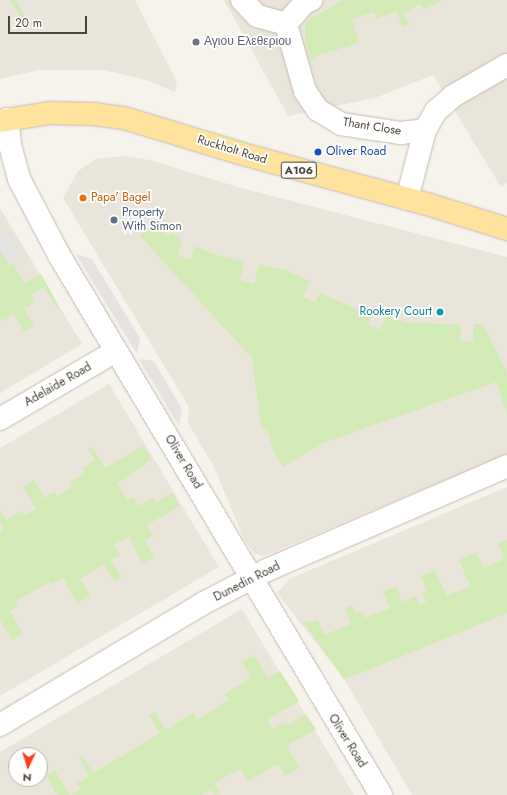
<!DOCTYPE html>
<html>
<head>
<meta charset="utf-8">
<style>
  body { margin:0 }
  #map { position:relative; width:507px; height:795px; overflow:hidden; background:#f6f3ec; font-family:Jost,sans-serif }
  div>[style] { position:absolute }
  .residential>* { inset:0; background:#eae5da }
  .green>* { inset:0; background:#d2eab5 }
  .parking>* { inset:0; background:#e5e3e0 }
  .roads { filter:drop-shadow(0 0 1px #c2bbae) drop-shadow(0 0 1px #c2bbae) }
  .minor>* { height:22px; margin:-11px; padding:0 11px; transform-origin:11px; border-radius:11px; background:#fff }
  .tertiary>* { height:22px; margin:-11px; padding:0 11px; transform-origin:11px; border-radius:11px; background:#fff }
  .primary>* { height:22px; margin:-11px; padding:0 11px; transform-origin:11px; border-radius:11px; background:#ffe39c }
  .dots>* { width:11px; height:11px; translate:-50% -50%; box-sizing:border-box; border:2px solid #fff; border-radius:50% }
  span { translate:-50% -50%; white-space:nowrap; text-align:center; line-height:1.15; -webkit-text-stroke:3.5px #fff; paint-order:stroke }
  .shield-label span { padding:1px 3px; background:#fff; border:1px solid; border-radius:3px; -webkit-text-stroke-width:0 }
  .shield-label { font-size:11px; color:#4b4439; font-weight:700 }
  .worship-label { font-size:12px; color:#5b616d }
  .left { translate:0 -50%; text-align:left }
  .street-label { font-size:12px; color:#4b4439 }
  .transit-label { font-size:12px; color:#164399 }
  .food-label { font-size:12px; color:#c56008 }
  .service-label { font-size:12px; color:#4e5e75 }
  .culture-label { font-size:12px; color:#0d838f }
  .right { translate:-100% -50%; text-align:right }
  .north { position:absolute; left:8px; top:747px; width:40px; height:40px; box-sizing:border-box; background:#fff; border:1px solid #b7b4b0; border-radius:50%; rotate:184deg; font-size:11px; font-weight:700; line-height:16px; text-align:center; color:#4b4439 }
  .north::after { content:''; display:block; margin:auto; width:14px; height:18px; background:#fc3f1d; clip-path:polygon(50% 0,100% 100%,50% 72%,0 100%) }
  .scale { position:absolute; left:8px; top:16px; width:79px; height:18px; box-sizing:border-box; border:2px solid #4b4439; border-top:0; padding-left:5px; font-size:12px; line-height:14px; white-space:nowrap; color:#4b4439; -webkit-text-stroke:3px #fff; paint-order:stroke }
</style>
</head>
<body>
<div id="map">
  <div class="residential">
    <i style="clip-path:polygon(0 0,135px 0,177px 82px,175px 92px,146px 80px,104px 70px,39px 70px,0 79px)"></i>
    <i style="clip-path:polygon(224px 0,507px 0,507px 183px,501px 187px,433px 75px,375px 98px,288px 116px)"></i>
    <i style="clip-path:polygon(123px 156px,150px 160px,241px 188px,507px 257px,507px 454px,276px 551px,262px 556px,254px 553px,244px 539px,214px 467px,188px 423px,189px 407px,63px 198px,78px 171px,96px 159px)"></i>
    <i style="clip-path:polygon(0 208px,82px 344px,0 393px)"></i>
    <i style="clip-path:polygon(109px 384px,219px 567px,0 696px,0 448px)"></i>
    <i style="clip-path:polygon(507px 487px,507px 795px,412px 795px,344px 679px,277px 593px,289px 579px)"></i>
    <i style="clip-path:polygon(evenodd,242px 609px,354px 795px,0 795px,0 752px,242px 609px,16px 755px,40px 755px,40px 779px,16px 779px,16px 755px)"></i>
  </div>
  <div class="green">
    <i style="clip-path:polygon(10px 0,16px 0,24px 15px,21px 18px)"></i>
    <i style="clip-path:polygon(343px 0,441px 0,424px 10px,420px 4px,403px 14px,409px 24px,402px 27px,397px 12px,376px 19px,374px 12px,352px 19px,359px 43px,315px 56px,316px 59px,311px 60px,305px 38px,305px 25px,310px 19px)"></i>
    <i style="clip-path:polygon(155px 220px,167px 236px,172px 233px,182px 239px,178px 256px,191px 259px,195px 246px,213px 254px,245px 262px,240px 280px,254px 284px,259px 264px,288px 271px,310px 281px,303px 297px,315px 302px,320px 293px,372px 316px,368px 325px,380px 330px,387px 315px,405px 322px,461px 325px,460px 341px,473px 342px,474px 324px,483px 324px,507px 373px,507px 414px,496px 382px,323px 443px,283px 467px,273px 450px,268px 433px,261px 425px,252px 358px,140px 236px)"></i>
    <i style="clip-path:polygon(0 250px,9px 265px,13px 263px,24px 283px,41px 274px,60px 308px,58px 310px,44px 287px,31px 294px,35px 302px,24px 308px,34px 326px,24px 332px,14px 314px,2px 321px,0 318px)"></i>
    <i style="clip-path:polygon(143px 446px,152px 459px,117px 484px,127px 500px,133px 497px,139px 506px,153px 498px,156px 503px,172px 493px,180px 506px,147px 525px,153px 536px,145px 541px,154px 557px,142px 564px,129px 536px,114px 545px,120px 555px,111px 560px,121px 577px,114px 581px,104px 564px,80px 579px,90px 596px,78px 603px,63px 578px,50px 585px,49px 582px,16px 601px,18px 606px,10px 611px,23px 634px,12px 640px,0 620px,0 533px,4px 530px,0 523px,0 510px,6px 520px,22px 511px,25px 515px,36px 509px,23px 487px,34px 480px,44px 498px,54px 492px,57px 496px,73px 487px,70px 482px,85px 473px,83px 468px,95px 460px,88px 449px,92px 447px,105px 468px)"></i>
    <i style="clip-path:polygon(507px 540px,507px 613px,371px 669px,344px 679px,304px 623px,318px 620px,324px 635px,351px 624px,345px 608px,352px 605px,355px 613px,362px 611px,365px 618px,390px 608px,383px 592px,396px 586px,402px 602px,416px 596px,420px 605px,426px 602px,423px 593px,427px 591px,421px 576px,435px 570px,447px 596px,470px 586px,459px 560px,477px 552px,483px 568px,504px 559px,498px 543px)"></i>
    <i style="clip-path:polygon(254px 655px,268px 678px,280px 671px,299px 701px,267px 720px,273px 729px,286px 722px,288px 725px,306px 714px,316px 729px,287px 746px,299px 768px,285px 776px,278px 764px,248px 781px,240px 769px,215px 783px,220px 792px,215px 795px,210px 790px,201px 795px,71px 795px,80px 789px,77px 783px,89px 776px,79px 758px,82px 756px,94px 773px,160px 733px,149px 715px,155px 712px,166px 730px,193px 713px,197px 720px,212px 711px,229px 700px,225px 694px,251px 678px,242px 662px)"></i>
    <i style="clip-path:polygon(55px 771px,70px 795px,57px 795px,46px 776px)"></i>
  </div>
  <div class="parking">
    <i style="clip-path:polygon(12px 229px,27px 255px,9px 265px,0 250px,0 236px)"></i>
    <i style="clip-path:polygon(76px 254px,92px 259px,140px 338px,137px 354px)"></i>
    <i style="clip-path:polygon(139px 359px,154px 361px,182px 409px,179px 426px)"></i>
  </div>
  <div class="roads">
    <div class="minor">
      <i style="left:242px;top:0;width:22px;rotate:47deg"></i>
      <i style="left:257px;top:16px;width:30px;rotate:15deg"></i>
      <i style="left:286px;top:24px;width:70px;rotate:74.2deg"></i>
      <i style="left:305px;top:91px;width:23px;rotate:56deg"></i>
      <i style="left:318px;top:110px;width:27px;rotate:31deg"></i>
      <i style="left:341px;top:124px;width:61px;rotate:8.5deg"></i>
      <i style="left:401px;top:133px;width:24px;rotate:-7deg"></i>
      <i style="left:286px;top:24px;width:28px;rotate:-49deg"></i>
      <i style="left:304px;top:3px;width:8px;rotate:-23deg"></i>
      <i style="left:407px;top:199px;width:71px;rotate:-75.4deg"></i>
      <i style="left:425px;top:130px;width:22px;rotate:-60deg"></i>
      <i style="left:436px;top:111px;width:23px;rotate:-41deg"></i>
      <i style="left:453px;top:96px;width:62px;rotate:-29.9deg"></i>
      <i style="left:0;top:419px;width:134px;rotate:-30.4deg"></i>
      <i style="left:0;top:725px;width:238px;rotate:-30.9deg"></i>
      <i style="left:204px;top:603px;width:71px;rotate:-27.6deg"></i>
      <i style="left:267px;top:570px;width:262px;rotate:-23.4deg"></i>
    </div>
    <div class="tertiary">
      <i style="left:7px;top:119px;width:26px;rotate:83deg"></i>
      <i style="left:10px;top:145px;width:35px;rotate:75deg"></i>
      <i style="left:19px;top:179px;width:86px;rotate:62.2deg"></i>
      <i style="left:59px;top:255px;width:629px;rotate:59.19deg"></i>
    </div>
    <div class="primary">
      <i style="left:0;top:121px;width:51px;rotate:-9.1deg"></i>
      <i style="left:50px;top:113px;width:44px;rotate:1.3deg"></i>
      <i style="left:94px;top:114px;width:30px;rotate:8deg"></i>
      <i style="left:124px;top:118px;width:120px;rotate:16.9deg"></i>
      <i style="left:239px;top:153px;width:195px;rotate:15.2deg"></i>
      <i style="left:427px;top:204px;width:84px;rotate:17.4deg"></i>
    </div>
  </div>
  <div class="dots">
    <i style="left:196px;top:42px;background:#6b7280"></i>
    <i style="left:318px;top:152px;background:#1a4fb4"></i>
    <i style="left:83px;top:198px;background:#e8710a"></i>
    <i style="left:114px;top:220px;background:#5c6f8a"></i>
    <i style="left:440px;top:312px;background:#0f9aa8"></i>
  </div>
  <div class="shield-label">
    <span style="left:299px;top:170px">A106</span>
  </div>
  <div class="worship-label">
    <span class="left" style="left:204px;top:42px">Αγιου Ελεθεριου</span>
  </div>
  <div class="street-label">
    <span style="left:372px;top:127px;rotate:9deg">Thant Close</span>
    <span style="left:232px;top:150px;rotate:17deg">Ruckholt Road</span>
    <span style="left:58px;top:385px;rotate:-30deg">Adelaide Road</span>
    <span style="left:183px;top:462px;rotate:59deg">Oliver Road</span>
    <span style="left:247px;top:582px;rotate:-27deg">Dunedin Road</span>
    <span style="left:347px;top:741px;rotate:58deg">Oliver Road</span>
  </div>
  <div class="transit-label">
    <span class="left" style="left:326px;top:152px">Oliver Road</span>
  </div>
  <div class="food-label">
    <span class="left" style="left:91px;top:198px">Papa' Bagel</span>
  </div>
  <div class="service-label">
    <span class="left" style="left:122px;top:220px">Property<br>With Simon</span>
  </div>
  <div class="culture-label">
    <span class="right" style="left:432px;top:312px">Rookery Court</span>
  </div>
  <div class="north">N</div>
  <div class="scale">20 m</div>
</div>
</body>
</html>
